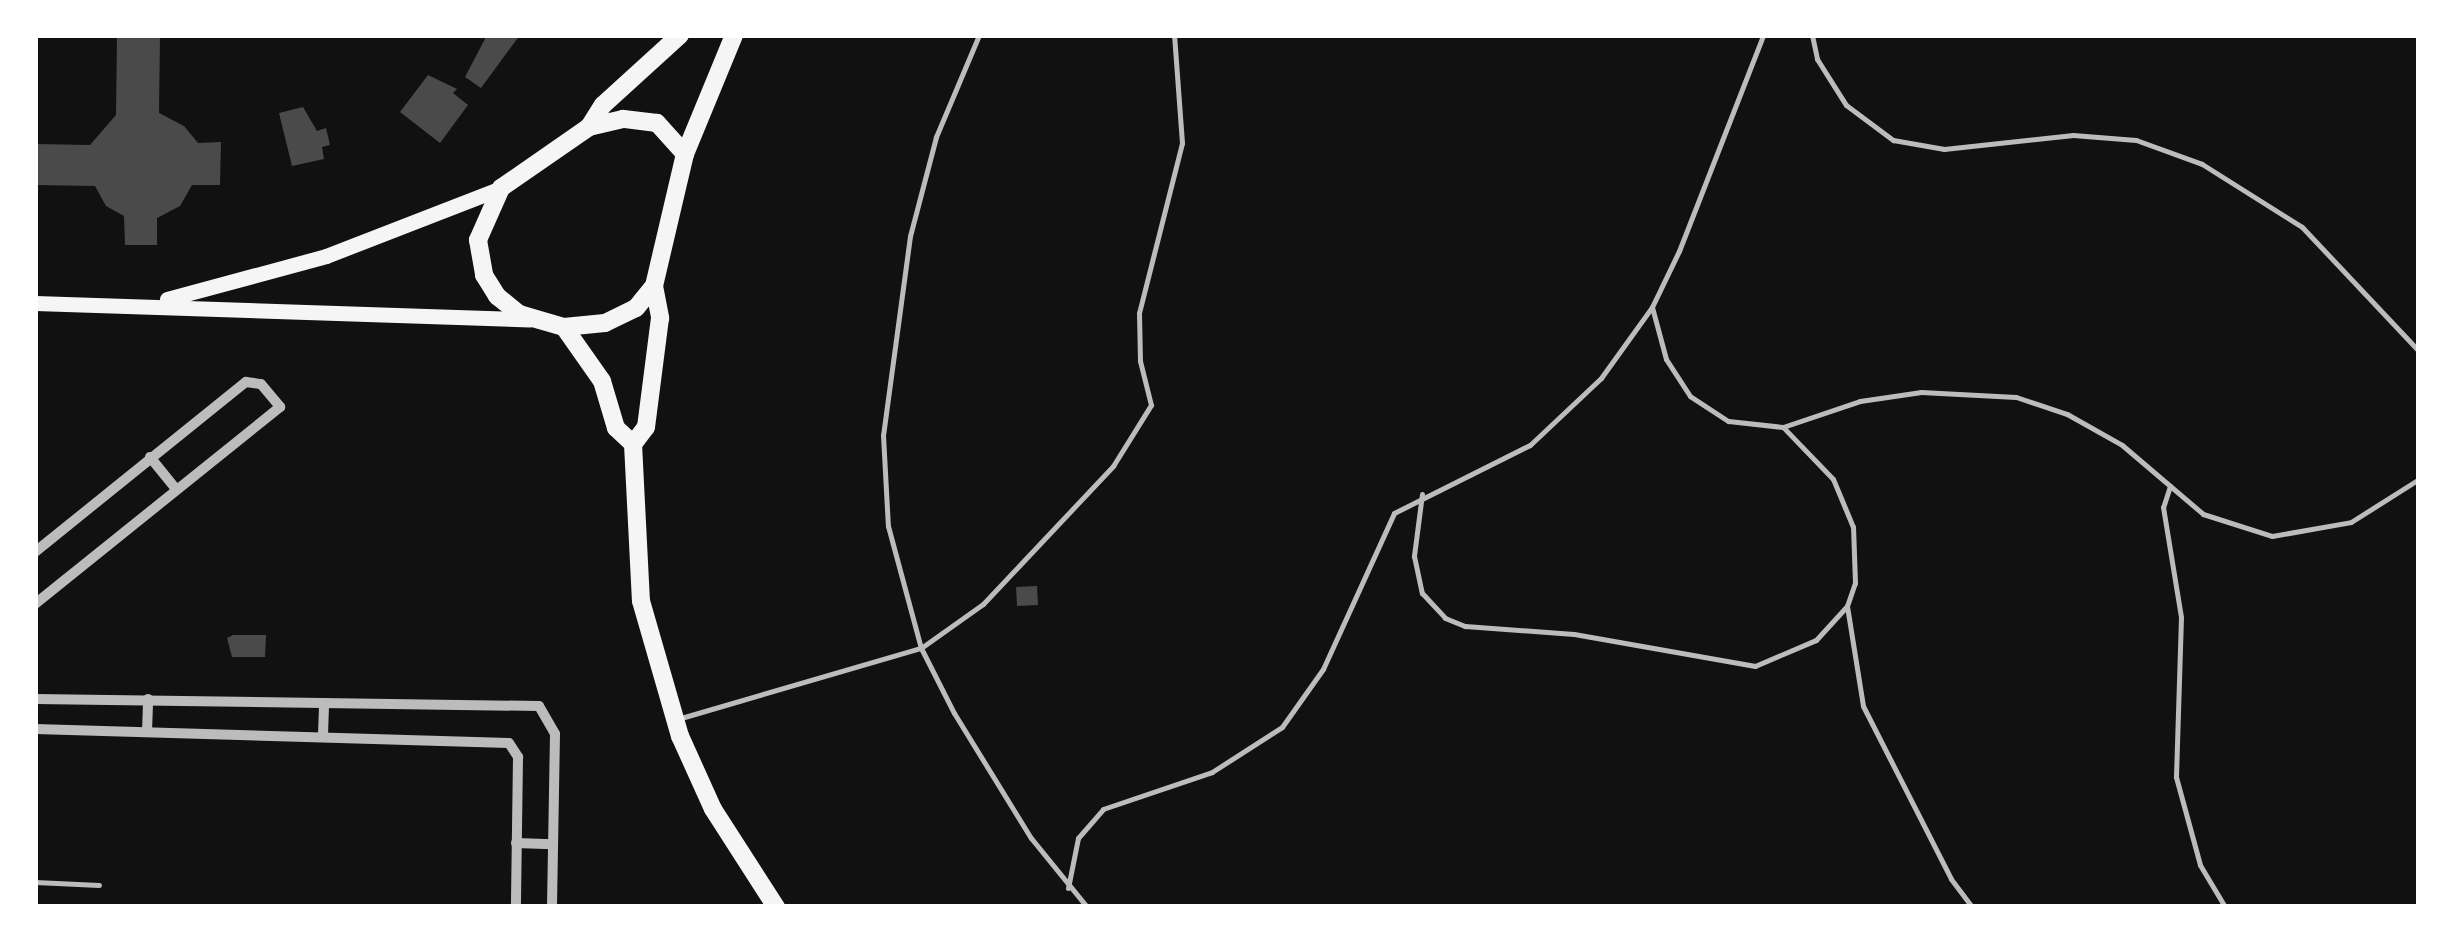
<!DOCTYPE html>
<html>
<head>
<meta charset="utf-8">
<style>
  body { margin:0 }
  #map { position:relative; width:2454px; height:942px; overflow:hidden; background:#111; font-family:"Libre Baskerville",serif }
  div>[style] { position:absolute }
  .building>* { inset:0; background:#4a4a4a; transform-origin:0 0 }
  .service>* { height:5px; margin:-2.5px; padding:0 2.5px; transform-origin:2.5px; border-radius:2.5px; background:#bcbcbc }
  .minor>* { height:10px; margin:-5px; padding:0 5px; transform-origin:5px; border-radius:5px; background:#bcbcbc }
  .secondary>* { height:15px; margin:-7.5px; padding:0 7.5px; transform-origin:7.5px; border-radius:7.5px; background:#f5f5f5 }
  .trunk>* { height:18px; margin:-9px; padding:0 9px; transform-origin:9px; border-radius:9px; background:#f5f5f5 }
  span { translate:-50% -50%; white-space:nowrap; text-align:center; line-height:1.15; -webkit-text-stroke:10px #fff; paint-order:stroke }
  .frame { position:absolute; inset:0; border:38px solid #fff; pointer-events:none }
</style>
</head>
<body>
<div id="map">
  <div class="building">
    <i style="clip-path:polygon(117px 35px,160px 35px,159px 113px,184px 126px,198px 143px,221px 142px,220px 185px,192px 185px,180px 206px,157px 218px,157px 245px,125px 245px,124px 216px,106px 206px,95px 186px,35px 185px,35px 144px,90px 145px,116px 115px)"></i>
    <i style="clip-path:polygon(487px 35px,520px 35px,481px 88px,465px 77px)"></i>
    <i style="clip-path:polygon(428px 75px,457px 89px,453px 93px,468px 105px,440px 143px,400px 112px)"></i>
    <i style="clip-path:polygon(303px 107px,317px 131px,326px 128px,330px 145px,322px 147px,324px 159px,292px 166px,279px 113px)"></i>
    <i style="left:1037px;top:586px;width:19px;height:21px;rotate:87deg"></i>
    <i style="clip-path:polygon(233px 635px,266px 635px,265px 657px,232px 657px,227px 638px)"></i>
  </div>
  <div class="service">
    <i style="left:979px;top:35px;width:111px;rotate:112.9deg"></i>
    <i style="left:936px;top:137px;width:102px;rotate:104.7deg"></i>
    <i style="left:910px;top:236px;width:201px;rotate:97.7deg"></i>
    <i style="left:883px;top:435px;width:91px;rotate:86.9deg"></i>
    <i style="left:888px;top:526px;width:126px;rotate:74.9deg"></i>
    <i style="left:921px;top:648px;width:73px;rotate:63.1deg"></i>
    <i style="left:954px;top:713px;width:147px;rotate:58.4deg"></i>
    <i style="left:1031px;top:838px;width:89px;rotate:50.9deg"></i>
    <i style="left:1812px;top:35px;width:25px;rotate:78deg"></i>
    <i style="left:1817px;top:59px;width:54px;rotate:57.8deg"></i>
    <i style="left:1846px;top:105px;width:59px;rotate:36.7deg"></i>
    <i style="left:1893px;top:140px;width:52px;rotate:10deg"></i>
    <i style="left:1944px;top:149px;width:130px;rotate:-6.2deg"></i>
    <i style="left:2073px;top:135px;width:63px;rotate:4.5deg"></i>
    <i style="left:2136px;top:140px;width:70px;rotate:20deg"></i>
    <i style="left:2202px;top:164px;width:118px;rotate:32.2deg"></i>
    <i style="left:2302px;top:227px;width:170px;rotate:46.7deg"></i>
    <i style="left:1783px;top:427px;width:81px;rotate:-18.7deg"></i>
    <i style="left:1860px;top:401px;width:62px;rotate:-8.4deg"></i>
    <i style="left:1921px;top:392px;width:95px;rotate:3deg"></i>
    <i style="left:2016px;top:397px;width:54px;rotate:18.4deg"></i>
    <i style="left:2067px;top:414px;width:63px;rotate:29.4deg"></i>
    <i style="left:2122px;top:445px;width:106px;rotate:40.4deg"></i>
    <i style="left:2203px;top:514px;width:72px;rotate:17.7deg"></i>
    <i style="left:2272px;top:536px;width:80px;rotate:-10deg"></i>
    <i style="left:2351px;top:522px;width:80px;rotate:-32.3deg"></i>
    <i style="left:2170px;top:486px;width:22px;rotate:108deg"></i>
    <i style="left:2163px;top:507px;width:111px;rotate:80.7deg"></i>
    <i style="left:2181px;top:617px;width:160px;rotate:91.8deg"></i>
    <i style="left:2176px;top:777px;width:91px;rotate:74.7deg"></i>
    <i style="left:2200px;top:865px;width:49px;rotate:59.2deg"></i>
    <i style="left:1422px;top:494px;width:63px;rotate:97.4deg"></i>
    <i style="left:1414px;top:556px;width:38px;rotate:78deg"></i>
    <i style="left:1422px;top:593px;width:34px;rotate:47deg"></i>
    <i style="left:1445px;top:618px;width:22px;rotate:22deg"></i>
    <i style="left:1465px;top:626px;width:109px;rotate:4.2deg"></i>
    <i style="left:1574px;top:634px;width:184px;rotate:10deg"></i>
    <i style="left:1755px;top:666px;width:66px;rotate:-23.1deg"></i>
    <i style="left:1816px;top:640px;width:46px;rotate:-47.6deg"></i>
    <i style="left:1847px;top:606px;width:24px;rotate:-71deg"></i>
    <i style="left:1855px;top:583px;width:56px;rotate:-92deg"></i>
    <i style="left:1853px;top:527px;width:52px;rotate:-112.6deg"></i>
    <i style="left:1833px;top:479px;width:72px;rotate:-133.9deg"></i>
    <i style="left:1783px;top:427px;width:55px;rotate:-173.8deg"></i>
    <i style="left:1728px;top:421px;width:45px;rotate:-146.7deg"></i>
    <i style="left:1690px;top:396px;width:44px;rotate:-123deg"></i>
    <i style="left:1666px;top:359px;width:54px;rotate:-105.1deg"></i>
    <i style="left:1847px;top:606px;width:101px;rotate:80.9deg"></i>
    <i style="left:1863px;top:706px;width:194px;rotate:63deg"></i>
    <i style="left:1951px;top:879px;width:35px;rotate:53deg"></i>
    <i style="left:681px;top:718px;width:250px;rotate:-16.3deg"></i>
    <i style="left:921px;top:648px;width:76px;rotate:-35.4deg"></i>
    <i style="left:983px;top:604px;width:190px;rotate:-46.7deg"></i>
    <i style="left:1113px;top:466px;width:72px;rotate:-58.1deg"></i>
    <i style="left:1151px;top:405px;width:45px;rotate:-104deg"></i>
    <i style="left:1140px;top:361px;width:48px;rotate:-91.2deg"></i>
    <i style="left:1139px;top:313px;width:175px;rotate:-75.8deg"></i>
    <i style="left:1182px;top:143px;width:108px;rotate:-94.2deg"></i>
    <i style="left:35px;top:882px;width:64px;rotate:2.7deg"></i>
    <i style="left:1068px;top:888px;width:51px;rotate:-78.7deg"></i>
    <i style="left:1078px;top:838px;width:38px;rotate:-49deg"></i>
    <i style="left:1103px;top:809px;width:115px;rotate:-18.7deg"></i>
    <i style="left:1212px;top:772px;width:83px;rotate:-32.7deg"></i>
    <i style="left:1282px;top:727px;width:71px;rotate:-54.7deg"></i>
    <i style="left:1323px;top:669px;width:171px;rotate:-65.5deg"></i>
    <i style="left:1394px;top:513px;width:152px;rotate:-26.6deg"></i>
    <i style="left:1530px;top:445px;width:98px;rotate:-43.3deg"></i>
    <i style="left:1601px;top:378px;width:87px;rotate:-54.3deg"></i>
    <i style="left:1652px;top:307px;width:62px;rotate:-64.3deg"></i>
    <i style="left:1679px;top:251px;width:232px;rotate:-68.7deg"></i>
  </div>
  <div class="minor">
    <i style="left:150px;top:457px;width:41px;rotate:50.9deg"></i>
    <i style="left:35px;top:552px;width:271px;rotate:-38.9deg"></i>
    <i style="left:246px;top:382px;width:15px;rotate:8deg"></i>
    <i style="left:261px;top:384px;width:30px;rotate:50deg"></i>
    <i style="left:280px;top:407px;width:314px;rotate:141.2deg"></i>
    <i style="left:35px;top:699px;width:504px;rotate:0.8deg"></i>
    <i style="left:539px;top:706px;width:32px;rotate:60deg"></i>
    <i style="left:555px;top:734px;width:173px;rotate:91deg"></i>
    <i style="left:35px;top:729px;width:474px;rotate:1.7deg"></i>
    <i style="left:509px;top:743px;width:17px;rotate:57deg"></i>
    <i style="left:518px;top:757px;width:150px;rotate:90.8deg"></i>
    <i style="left:147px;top:732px;width:33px;rotate:-88deg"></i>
    <i style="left:323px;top:735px;width:32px;rotate:-88deg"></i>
    <i style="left:516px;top:843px;width:36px;rotate:2deg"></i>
  </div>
  <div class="secondary">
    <i style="left:167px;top:299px;width:165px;rotate:-15.1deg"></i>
    <i style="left:326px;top:256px;width:188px;rotate:-21.2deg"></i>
    <i style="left:35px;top:303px;width:495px;rotate:1.9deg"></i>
  </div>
  <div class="trunk">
    <i style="left:589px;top:127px;width:26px;rotate:-58deg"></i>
    <i style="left:603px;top:105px;width:104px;rotate:-42.3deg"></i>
    <i style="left:685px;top:154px;width:42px;rotate:-132.1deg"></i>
    <i style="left:657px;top:123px;width:34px;rotate:-173deg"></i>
    <i style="left:623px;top:119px;width:35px;rotate:167deg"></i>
    <i style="left:589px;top:127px;width:107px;rotate:145.3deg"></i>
    <i style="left:501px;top:188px;width:57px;rotate:113.9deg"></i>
    <i style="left:478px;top:240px;width:36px;rotate:80deg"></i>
    <i style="left:484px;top:275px;width:25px;rotate:58deg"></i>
    <i style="left:497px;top:296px;width:28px;rotate:39deg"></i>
    <i style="left:519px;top:314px;width:47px;rotate:16.1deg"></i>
    <i style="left:564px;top:327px;width:41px;rotate:-5.6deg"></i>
    <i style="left:605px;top:323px;width:34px;rotate:-26deg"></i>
    <i style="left:636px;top:308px;width:28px;rotate:-51deg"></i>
    <i style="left:654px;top:286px;width:136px;rotate:-76.8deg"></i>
    <i style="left:685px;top:154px;width:129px;rotate:-67.6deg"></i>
    <i style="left:654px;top:286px;width:33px;rotate:79deg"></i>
    <i style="left:660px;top:318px;width:110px;rotate:97.3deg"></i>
    <i style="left:646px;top:427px;width:21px;rotate:127deg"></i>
    <i style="left:633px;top:444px;width:157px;rotate:87.1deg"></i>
    <i style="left:641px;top:601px;width:141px;rotate:73.9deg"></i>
    <i style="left:680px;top:736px;width:80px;rotate:65.7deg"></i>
    <i style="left:713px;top:809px;width:117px;rotate:57.3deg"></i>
    <i style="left:564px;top:327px;width:66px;rotate:54.9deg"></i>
    <i style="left:602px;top:381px;width:49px;rotate:73.4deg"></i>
    <i style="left:616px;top:428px;width:23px;rotate:43deg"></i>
  </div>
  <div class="frame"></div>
</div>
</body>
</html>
